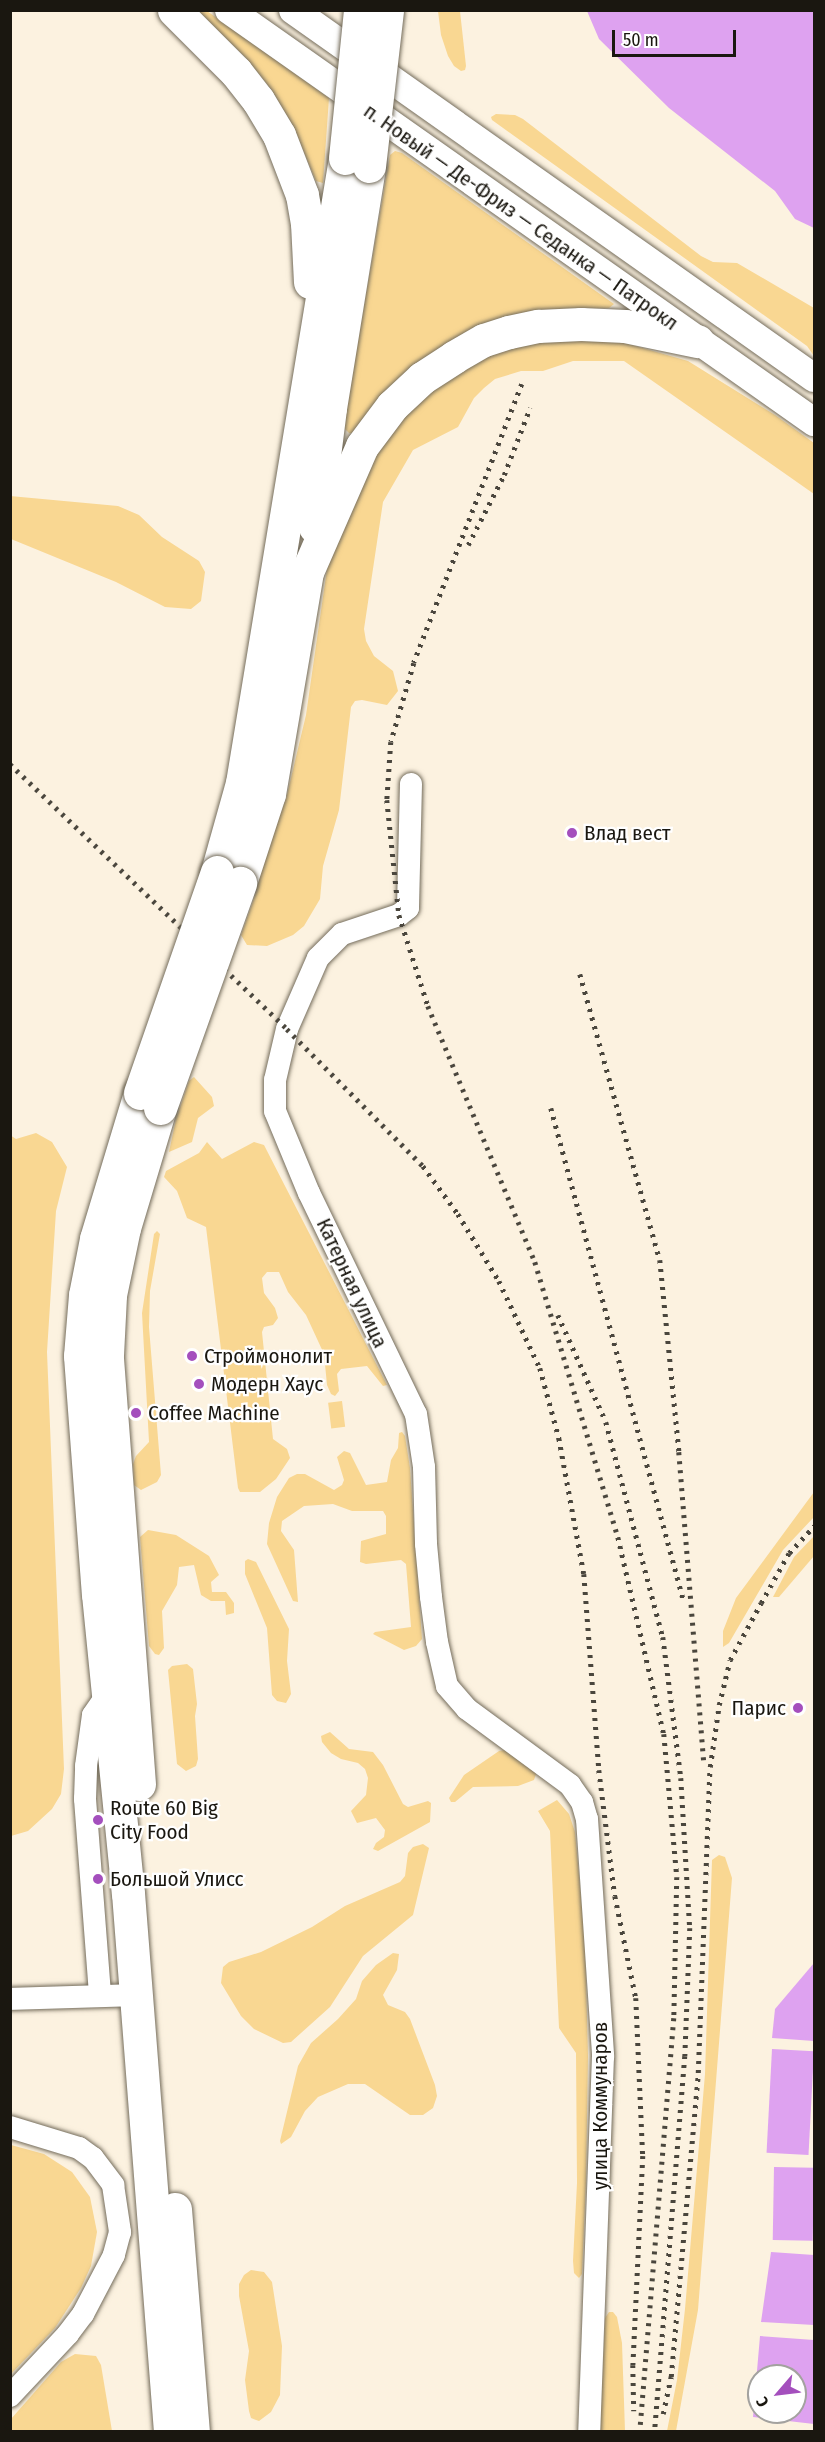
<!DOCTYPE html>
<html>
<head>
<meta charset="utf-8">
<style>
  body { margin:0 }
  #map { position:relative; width:825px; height:2442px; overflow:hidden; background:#fcf2e0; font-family:"Fira Sans Condensed",sans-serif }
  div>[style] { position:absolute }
  .green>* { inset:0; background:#f9d792; transform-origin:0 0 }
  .water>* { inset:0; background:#dea2f0; transform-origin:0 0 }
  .roads { filter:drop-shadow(0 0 2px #746c5b) drop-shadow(0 0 2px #746c5b) }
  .minor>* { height:22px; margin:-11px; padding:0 11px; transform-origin:11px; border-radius:11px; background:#fff }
  .major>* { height:28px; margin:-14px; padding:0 14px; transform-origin:14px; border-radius:14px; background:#fff }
  .highway>* { height:33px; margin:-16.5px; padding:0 16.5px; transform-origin:16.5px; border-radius:16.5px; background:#fff }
  .rail>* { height:4.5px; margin-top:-2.25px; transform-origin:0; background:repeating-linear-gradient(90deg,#4a463d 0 3px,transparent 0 9px) }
  .bridges { filter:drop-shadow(0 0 2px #746c5b) drop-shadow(0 0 2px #746c5b) }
  .highway-bridge>* { height:33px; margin:-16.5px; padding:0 16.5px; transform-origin:16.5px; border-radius:16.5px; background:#fff }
  .dots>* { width:16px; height:16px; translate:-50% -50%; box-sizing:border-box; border:3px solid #fff; border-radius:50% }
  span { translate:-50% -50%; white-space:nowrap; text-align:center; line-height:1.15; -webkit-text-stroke:4.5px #fff; paint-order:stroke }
  .street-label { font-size:21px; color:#1a1710 }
  .poi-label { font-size:21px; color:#1a1710 }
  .left { translate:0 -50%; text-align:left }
  .right { translate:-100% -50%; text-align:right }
  .frame { position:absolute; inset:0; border:12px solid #1a1710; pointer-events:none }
  .north { position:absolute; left:747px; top:2364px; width:60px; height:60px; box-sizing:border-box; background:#fff; border:2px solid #a3a29f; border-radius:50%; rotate:242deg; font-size:16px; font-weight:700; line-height:24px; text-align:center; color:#1a1710 }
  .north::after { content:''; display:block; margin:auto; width:21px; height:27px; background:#a44fbd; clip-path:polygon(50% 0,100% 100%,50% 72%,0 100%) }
  .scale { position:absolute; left:612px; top:30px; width:124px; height:27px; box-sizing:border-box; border:3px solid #1a1710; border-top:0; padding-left:8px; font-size:18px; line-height:21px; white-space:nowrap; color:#1a1710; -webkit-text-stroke:4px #fff; paint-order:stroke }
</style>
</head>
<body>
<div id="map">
  <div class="green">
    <i style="clip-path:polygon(198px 11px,207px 11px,329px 98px,323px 183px,316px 181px,293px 126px,271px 89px,246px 58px)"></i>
    <i style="clip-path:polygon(438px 11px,460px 11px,466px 66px,465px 70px,461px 71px,454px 66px,448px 56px,441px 35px)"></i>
    <i style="clip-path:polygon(496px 114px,515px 115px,523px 119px,701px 256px,713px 262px,737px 263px,814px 308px,814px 356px,807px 346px,492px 120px,491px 117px)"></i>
    <i style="clip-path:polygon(395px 151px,402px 153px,614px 304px,609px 308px,536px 311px,355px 433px,349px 433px,345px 429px,346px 411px,390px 155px)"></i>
    <i style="clip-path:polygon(581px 338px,618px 341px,688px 361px,775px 415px,814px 443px,814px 494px,624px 361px,573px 361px,543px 371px,521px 371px,495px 379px,484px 388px,474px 398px,458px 427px,413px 450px,383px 502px,364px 629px,366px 641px,374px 656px,393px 671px,398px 691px,387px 705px,362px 700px,355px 701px,351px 707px,339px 810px,323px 866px,320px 899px,304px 926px,293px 935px,267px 946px,247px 945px,241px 935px,256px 893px,265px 850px,286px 799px,306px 715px,328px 562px,372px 451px,430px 390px,486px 357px,540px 340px)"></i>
    <i style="clip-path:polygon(10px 496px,118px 506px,139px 515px,162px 537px,199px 561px,205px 572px,201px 601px,191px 609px,165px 607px,116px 582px,11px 539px)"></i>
    <i style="clip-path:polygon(194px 1077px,212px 1097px,214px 1106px,198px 1118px,192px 1142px,169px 1152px,176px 1119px,189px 1081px)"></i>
    <i style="clip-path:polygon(36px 1133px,52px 1142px,67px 1167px,56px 1211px,47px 1352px,64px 1769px,61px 1794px,52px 1809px,28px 1831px,11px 1836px,10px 1135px,16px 1139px)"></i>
    <i style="clip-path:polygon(207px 1142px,222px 1159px,254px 1142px,264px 1145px,387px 1385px,383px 1386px,367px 1366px,341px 1369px,337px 1374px,339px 1391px,335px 1396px,331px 1394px,327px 1385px,324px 1354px,306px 1315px,288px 1292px,279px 1272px,267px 1272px,262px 1278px,264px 1293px,275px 1308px,278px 1318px,273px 1325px,264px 1327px,262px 1332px,273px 1439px,287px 1449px,290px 1458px,276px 1479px,260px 1492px,240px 1492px,238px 1488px,206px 1227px,187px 1218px,177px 1191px,164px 1177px,166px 1171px,199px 1153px)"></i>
    <i style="clip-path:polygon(157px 1231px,160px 1234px,150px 1291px,149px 1327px,161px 1475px,157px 1482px,141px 1490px,134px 1485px,133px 1464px,136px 1456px,149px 1442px,142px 1313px,154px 1234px)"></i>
    <i style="left:342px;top:1401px;width:26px;height:14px;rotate:83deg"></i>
    <i style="clip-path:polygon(402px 1432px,405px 1436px,410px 1468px,422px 1639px,416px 1646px,404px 1650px,373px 1634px,375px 1632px,411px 1627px,406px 1564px,401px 1560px,366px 1564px,360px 1562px,361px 1541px,386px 1534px,386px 1516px,383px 1511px,352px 1511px,333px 1504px,304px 1506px,282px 1521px,281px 1531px,294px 1550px,298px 1602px,293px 1601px,267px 1544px,269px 1523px,277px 1497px,289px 1478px,297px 1474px,305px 1474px,334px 1490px,342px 1485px,344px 1480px,337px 1457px,344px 1451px,350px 1453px,366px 1485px,387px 1482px,391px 1460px,398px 1448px,399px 1433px)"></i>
    <i style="clip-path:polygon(814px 1492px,814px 1517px,783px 1550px,729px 1643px,723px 1647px,723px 1631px,736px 1598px)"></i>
    <i style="clip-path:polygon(148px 1530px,176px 1535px,209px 1556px,219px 1575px,211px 1582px,212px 1592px,226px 1592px,234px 1603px,234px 1613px,226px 1615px,225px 1601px,211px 1601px,201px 1595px,194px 1565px,179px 1567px,177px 1585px,162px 1611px,164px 1648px,159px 1655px,155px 1654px,149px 1646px,140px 1537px)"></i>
    <i style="clip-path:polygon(814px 1536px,814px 1556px,779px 1597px,773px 1597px,794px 1557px)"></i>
    <i style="clip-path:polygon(248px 1559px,256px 1562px,289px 1629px,287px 1661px,291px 1694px,286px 1703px,277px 1701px,272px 1695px,267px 1628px,245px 1574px,245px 1561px)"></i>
    <i style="clip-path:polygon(187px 1664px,193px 1669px,197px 1704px,195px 1716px,198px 1759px,196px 1766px,186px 1771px,177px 1764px,168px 1670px,172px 1666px)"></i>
    <i style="clip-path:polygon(330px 1732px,349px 1749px,373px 1752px,383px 1765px,403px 1804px,408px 1807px,428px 1801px,431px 1803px,430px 1822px,378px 1851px,373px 1849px,376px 1843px,384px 1837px,385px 1830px,376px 1818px,357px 1823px,351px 1811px,366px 1795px,368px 1778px,365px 1769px,358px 1763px,341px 1759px,331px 1753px,322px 1742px,321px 1736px)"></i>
    <i style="clip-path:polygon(505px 1750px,537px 1771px,534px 1780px,518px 1786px,473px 1787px,455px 1802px,451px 1802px,449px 1798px,464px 1775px,499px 1751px)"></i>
    <i style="clip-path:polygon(557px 1800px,569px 1814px,575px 1832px,585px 1941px,588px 2056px,586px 2182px,582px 2274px,579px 2278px,574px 2273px,573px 2261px,577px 2183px,576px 2053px,559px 2028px,550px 1831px,538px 1811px)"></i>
    <i style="clip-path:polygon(423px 1844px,429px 1848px,413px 1915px,363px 1956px,330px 2007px,291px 2042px,283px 2043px,254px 2029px,241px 2016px,221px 1983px,223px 1967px,229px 1962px,261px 1952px,312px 1927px,345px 1906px,400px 1882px,405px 1876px,408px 1853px,413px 1847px)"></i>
    <i style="clip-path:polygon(719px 1855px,725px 1857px,732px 1878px,698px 2310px,676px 2431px,667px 2431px,677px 2380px,685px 2309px,705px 2074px,712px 1860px)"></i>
    <i style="clip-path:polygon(393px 1953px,399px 1954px,397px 1970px,383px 1995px,388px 2005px,405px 2012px,410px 2019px,435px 2085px,437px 2096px,433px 2108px,423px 2115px,410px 2115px,365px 2084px,348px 2084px,318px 2097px,305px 2111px,291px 2137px,281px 2144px,280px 2141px,298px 2066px,311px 2043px,338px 2019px,356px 1999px,362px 1981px,376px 1965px)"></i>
    <i style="clip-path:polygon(11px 2145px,44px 2154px,72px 2172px,90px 2197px,97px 2232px,91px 2266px,81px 2288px,55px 2328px,11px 2374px)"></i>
    <i style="clip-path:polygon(251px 2270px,264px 2272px,272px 2282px,282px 2346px,280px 2395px,271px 2412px,259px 2421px,251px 2418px,249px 2411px,245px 2380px,249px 2351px,239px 2296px,239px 2284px,244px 2275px)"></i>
    <i style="clip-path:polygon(609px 2312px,613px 2312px,617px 2317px,622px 2343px,625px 2431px,600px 2431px,605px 2318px)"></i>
    <i style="clip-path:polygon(75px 2354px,96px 2356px,101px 2365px,112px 2431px,11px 2431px,11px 2419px,61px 2362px)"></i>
  </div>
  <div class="water">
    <i style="clip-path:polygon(587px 11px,814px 11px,814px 228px,795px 219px,775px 191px,669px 108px,599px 39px)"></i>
    <i style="clip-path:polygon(814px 1963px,814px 2041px,772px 2038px,775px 2009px)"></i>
    <i style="left:772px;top:2049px;width:42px;height:104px;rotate:3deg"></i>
    <i style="left:774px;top:2167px;width:40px;height:73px;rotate:1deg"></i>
    <i style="clip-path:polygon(771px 2252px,814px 2255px,814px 2325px,761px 2322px)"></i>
    <i style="clip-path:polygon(evenodd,760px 2336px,814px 2340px,814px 2424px,753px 2417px,760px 2336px,759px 2376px,795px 2376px,795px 2412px,759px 2412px,759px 2376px)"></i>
  </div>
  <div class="roads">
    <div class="minor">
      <i style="left:411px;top:784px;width:124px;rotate:91.4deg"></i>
      <i style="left:408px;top:908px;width:11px;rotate:142deg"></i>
      <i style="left:399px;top:915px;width:60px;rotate:161.6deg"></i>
      <i style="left:342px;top:934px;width:34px;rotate:135deg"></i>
      <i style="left:318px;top:958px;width:77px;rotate:113.6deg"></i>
      <i style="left:287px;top:1029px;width:52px;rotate:103.2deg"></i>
      <i style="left:275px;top:1080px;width:31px;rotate:90deg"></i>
      <i style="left:275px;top:1111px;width:89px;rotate:67.5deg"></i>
      <i style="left:309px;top:1193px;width:246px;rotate:64.2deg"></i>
      <i style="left:416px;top:1414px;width:54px;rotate:81.4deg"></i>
      <i style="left:424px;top:1467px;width:77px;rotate:88.5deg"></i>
      <i style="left:426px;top:1544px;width:53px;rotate:84.6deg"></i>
      <i style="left:431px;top:1597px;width:45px;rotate:82.4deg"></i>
      <i style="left:437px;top:1642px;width:45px;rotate:77.2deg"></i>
      <i style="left:447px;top:1686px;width:30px;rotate:49deg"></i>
      <i style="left:467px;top:1709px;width:128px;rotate:36.4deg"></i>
      <i style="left:570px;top:1785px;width:21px;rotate:55deg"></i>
      <i style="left:582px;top:1802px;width:18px;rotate:74deg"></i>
      <i style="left:587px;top:1819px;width:238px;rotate:86.1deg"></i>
      <i style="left:603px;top:2056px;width:376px;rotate:92.1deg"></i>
      <i style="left:100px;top:1994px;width:196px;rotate:-94.4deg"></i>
      <i style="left:85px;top:1799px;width:33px;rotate:-88deg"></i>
      <i style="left:86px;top:1766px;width:51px;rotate:-82.2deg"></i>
      <i style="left:93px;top:1715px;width:24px;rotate:-55deg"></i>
      <i style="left:10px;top:1999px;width:125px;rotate:-1.8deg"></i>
      <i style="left:10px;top:2127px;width:72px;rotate:16.9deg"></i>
      <i style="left:79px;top:2148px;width:17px;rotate:36deg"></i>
      <i style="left:93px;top:2158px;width:34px;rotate:53deg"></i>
      <i style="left:113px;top:2185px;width:48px;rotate:81.5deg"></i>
      <i style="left:120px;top:2232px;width:24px;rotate:105deg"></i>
      <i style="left:114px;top:2255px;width:67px;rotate:117.7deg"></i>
      <i style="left:83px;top:2314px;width:25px;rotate:127deg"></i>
      <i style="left:68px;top:2334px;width:85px;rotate:133.1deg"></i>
    </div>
    <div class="major">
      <i style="left:229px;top:10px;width:716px;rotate:35.16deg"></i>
      <i style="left:293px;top:10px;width:638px;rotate:35.23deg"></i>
    </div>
    <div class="highway">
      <i style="left:174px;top:10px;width:88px;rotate:45deg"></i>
      <i style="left:236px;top:72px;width:36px;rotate:52deg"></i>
      <i style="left:258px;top:100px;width:41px;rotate:59deg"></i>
      <i style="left:279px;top:135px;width:64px;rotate:69deg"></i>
      <i style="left:302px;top:195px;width:28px;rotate:80deg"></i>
      <i style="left:307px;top:223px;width:59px;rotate:87.1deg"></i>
      <i style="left:315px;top:527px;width:120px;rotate:-82.8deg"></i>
      <i style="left:330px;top:408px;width:245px;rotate:-80.8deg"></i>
      <i style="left:217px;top:872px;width:92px;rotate:-74.3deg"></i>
      <i style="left:242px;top:783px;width:633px;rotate:-80.64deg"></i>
      <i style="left:240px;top:883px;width:94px;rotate:-72deg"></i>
      <i style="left:269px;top:794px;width:225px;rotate:-80.3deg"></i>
      <i style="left:307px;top:572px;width:137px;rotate:-66.4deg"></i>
      <i style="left:362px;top:446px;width:50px;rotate:-53.1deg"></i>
      <i style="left:392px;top:406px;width:41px;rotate:-43deg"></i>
      <i style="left:422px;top:378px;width:38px;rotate:-33deg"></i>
      <i style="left:454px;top:357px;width:34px;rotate:-30deg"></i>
      <i style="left:484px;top:340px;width:26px;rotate:-18deg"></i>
      <i style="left:509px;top:332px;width:30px;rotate:-12deg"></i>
      <i style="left:538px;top:326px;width:43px;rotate:-2.7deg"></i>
      <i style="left:581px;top:324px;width:44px;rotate:2.6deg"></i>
      <i style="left:625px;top:326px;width:74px;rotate:11.8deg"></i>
      <i style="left:140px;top:1093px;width:152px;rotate:106.8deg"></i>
      <i style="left:96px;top:1239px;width:57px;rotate:101.1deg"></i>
      <i style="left:85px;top:1295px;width:61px;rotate:94.7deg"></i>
      <i style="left:80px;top:1356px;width:239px;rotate:85.7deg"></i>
      <i style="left:98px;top:1594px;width:301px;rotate:84.3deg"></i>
      <i style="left:128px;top:1893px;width:541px;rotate:85.54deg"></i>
      <i style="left:139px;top:1784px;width:430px;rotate:-94.3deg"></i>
      <i style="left:107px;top:1355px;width:60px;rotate:-87.1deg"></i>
      <i style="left:110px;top:1295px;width:68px;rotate:-78.2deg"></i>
      <i style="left:124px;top:1228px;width:125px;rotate:-73.3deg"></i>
      <i style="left:175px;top:2209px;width:224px;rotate:85.4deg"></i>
    </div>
  </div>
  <div class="rail">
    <i style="left:522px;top:384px;width:299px;rotate:111.2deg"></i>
    <i style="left:414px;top:663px;width:82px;rotate:106.2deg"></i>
    <i style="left:391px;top:742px;width:58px;rotate:93.9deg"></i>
    <i style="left:387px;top:800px;width:116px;rotate:84deg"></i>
    <i style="left:399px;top:915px;width:96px;rotate:72.3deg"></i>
    <i style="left:428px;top:1006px;width:277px;rotate:67.3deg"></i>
    <i style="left:535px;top:1262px;width:287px;rotate:73.2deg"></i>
    <i style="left:618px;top:1537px;width:202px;rotate:76.9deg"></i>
    <i style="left:664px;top:1734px;width:144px;rotate:84.8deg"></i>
    <i style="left:677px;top:1877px;width:141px;rotate:91.2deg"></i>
    <i style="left:674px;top:2018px;width:415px;rotate:94.7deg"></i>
    <i style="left:468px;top:545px;width:79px;rotate:-62.8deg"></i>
    <i style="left:504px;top:475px;width:72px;rotate:-68.8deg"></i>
    <i style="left:10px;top:764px;width:383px;rotate:43.7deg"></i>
    <i style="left:287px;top:1029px;width:193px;rotate:45.2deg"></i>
    <i style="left:423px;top:1166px;width:59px;rotate:53.9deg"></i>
    <i style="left:458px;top:1214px;width:79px;rotate:58.5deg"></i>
    <i style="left:499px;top:1281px;width:96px;rotate:64.8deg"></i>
    <i style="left:540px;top:1368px;width:73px;rotate:74.8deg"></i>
    <i style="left:559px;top:1438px;width:138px;rotate:79.6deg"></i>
    <i style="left:584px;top:1574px;width:197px;rotate:85.6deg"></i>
    <i style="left:599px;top:1770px;width:127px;rotate:82.8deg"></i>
    <i style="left:615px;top:1896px;width:104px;rotate:78.4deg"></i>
    <i style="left:636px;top:1998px;width:158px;rotate:87.5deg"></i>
    <i style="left:643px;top:2156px;width:209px;rotate:92.7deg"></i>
    <i style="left:633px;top:2365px;width:46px;rotate:88.8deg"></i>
    <i style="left:580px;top:974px;width:297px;rotate:74.4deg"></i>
    <i style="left:660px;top:1260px;width:193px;rotate:84.3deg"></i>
    <i style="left:679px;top:1452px;width:315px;rotate:85.4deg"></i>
    <i style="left:551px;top:1108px;width:512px;rotate:74.93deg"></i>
    <i style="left:558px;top:1315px;width:117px;rotate:65.8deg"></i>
    <i style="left:606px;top:1422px;width:222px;rotate:75.2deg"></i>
    <i style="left:663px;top:1637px;width:142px;rotate:82.7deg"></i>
    <i style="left:681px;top:1778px;width:150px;rotate:86.6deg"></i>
    <i style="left:690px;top:1928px;width:128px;rotate:92.2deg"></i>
    <i style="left:685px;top:2056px;width:377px;rotate:94.6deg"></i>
    <i style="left:663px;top:2414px;width:38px;rotate:-78deg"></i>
    <i style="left:671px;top:2377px;width:305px;rotate:-84.9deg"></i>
    <i style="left:698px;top:2073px;width:306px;rotate:-87.8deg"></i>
    <i style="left:710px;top:1767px;width:63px;rotate:-81.7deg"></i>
    <i style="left:719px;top:1705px;width:46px;rotate:-76.3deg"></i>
    <i style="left:730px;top:1660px;width:65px;rotate:-61.5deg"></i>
    <i style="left:761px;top:1603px;width:57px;rotate:-60.8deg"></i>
    <i style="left:789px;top:1553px;width:37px;rotate:-47deg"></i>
  </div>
  <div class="bridges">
    <div class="highway-bridge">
      <i style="left:345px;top:158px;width:149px;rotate:-84.2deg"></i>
      <i style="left:369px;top:166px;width:157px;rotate:-83.4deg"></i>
      <i style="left:140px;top:1093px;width:234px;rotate:-70.8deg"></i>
      <i style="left:160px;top:1108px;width:239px;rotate:-70.4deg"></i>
    </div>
  </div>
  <div class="dots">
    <i style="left:572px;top:833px;background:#a44fbd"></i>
    <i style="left:192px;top:1356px;background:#a44fbd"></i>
    <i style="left:199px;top:1384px;background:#a44fbd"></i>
    <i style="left:136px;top:1413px;background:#a44fbd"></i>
    <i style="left:798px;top:1708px;background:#a44fbd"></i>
    <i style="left:98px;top:1820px;background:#a44fbd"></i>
    <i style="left:98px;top:1879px;background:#a44fbd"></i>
  </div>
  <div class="street-label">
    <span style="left:521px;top:217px;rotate:35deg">п. Новый — Де-Фриз — Седанка — Патрокл</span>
    <span style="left:352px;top:1283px;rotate:65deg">Катерная улица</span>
    <span style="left:600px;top:2106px;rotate:-90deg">улица Коммунаров</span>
  </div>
  <div class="poi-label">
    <span class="left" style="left:584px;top:833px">Влад вест</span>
    <span class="left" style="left:204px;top:1356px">Строймонолит</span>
    <span class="left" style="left:211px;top:1384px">Модерн Хаус</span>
    <span class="left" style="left:148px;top:1413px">Coffee Machine</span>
    <span class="right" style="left:786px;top:1708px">Парис</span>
    <span class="left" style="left:110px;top:1820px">Route 60 Big<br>City Food</span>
    <span class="left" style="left:110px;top:1879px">Большой Улисс</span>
  </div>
  <div class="frame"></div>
  <div class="north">С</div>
  <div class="scale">50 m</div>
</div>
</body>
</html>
